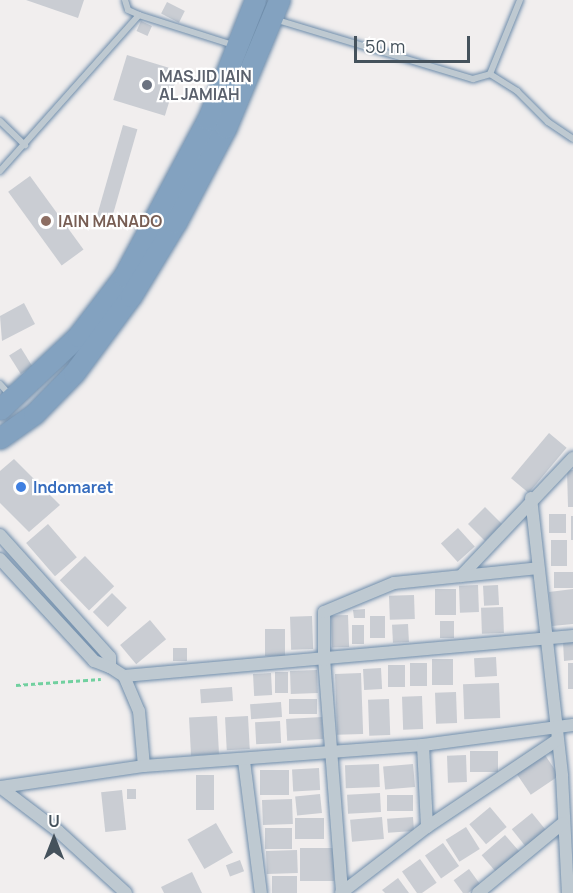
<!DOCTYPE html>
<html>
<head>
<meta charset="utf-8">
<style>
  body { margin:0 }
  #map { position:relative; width:573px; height:893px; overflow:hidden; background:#f1eeee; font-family:Manrope,sans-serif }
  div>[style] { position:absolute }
  .building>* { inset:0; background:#cacdd3; transform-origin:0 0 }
  .path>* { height:3px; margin-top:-1.5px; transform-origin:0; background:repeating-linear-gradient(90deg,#71d09f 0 4.5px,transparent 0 7.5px) }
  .roads { filter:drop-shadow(0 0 2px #6f8dab) drop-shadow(0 0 2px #6f8dab) }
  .lane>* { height:6px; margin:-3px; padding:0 3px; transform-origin:3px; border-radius:3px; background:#bec9d1 }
  .street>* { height:12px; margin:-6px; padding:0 6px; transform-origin:6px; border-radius:6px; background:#bec9d1 }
  .highway>* { height:21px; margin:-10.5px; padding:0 10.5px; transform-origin:10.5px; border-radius:10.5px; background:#83a2c0 }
  .dots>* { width:16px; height:16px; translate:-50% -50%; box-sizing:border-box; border:3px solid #fff; border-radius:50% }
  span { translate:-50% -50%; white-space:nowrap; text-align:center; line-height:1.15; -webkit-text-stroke:4.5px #fff; paint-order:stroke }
  .worship-label { font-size:16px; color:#5b616d; font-weight:700 }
  .left { translate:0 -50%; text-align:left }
  .education-label { font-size:16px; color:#785e54; font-weight:700 }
  .shop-label { font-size:16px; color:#366cbe; font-weight:700 }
  .north { position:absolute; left:24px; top:809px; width:60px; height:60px; -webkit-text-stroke:4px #fff; paint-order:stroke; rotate:0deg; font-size:16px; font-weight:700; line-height:24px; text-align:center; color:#45525c }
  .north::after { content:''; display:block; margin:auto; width:21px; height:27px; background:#45525c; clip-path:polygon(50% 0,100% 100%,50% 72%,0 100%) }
  .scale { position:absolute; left:354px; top:36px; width:116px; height:27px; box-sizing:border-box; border:3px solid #45525c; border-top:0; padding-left:8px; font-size:18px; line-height:21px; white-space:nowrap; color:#45525c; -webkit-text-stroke:4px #fff; paint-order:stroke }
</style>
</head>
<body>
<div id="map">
  <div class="building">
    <i style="clip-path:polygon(26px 0,84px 0,78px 18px)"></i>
    <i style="left:167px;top:2px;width:20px;height:13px;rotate:27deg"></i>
    <i style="left:141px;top:21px;width:12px;height:11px;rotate:24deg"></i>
    <i style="left:127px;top:55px;width:54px;height:47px;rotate:17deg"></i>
    <i style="left:123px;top:125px;width:15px;height:98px;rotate:16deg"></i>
    <i style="left:30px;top:176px;width:91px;height:27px;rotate:54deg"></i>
    <i style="clip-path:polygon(24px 303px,35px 324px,2px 341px,0 316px)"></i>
    <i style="left:21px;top:348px;width:22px;height:14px;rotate:58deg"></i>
    <i style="left:549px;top:433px;width:23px;height:59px;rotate:40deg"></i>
    <i style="clip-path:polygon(14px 459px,60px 505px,29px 532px,0 503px,0 471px)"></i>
    <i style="clip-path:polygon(567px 470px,573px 470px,573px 507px,568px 507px)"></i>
    <i style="left:485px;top:507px;width:24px;height:24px;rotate:45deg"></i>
    <i style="left:549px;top:514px;width:17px;height:19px"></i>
    <i style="left:571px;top:516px;width:2px;height:24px"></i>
    <i style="left:48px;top:524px;width:44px;height:29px;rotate:49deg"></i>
    <i style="left:458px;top:528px;width:25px;height:23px;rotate:48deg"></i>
    <i style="left:551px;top:540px;width:16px;height:26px"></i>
    <i style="left:85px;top:556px;width:42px;height:35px;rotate:46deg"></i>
    <i style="left:573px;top:572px;width:16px;height:19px;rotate:90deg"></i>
    <i style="left:478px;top:585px;width:27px;height:19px;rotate:88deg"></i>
    <i style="left:498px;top:585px;width:20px;height:15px;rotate:87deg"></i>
    <i style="left:435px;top:589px;width:21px;height:26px"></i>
    <i style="clip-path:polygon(573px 589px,573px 624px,552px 626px,549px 592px)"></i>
    <i style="left:112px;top:593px;width:21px;height:27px;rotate:45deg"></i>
    <i style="left:414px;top:595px;width:24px;height:25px;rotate:88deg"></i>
    <i style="left:503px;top:607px;width:26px;height:22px;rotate:88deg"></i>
    <i style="clip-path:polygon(365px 609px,365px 618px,354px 618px,353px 610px)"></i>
    <i style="left:348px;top:615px;width:32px;height:17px;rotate:88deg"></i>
    <i style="left:312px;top:616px;width:33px;height:22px;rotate:88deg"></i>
    <i style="left:385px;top:616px;width:22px;height:15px;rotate:90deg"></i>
    <i style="left:150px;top:620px;width:25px;height:39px;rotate:50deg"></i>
    <i style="left:440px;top:621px;width:14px;height:17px"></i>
    <i style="left:408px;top:624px;width:18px;height:16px;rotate:87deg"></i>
    <i style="left:352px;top:625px;width:12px;height:19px"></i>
    <i style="left:265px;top:629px;width:20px;height:27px"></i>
    <i style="clip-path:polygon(573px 640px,573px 660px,564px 661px,563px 641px)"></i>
    <i style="left:173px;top:648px;width:14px;height:13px"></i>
    <i style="left:496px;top:657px;width:19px;height:22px;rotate:87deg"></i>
    <i style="left:453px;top:659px;width:26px;height:21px;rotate:90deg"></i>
    <i style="left:410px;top:663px;width:17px;height:23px"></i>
    <i style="left:568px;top:663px;width:5px;height:26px"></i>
    <i style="left:405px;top:665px;width:22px;height:17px;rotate:90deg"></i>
    <i style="left:381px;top:668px;width:21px;height:18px;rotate:87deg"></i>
    <i style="left:317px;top:670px;width:23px;height:27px;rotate:88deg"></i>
    <i style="left:275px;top:672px;width:13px;height:21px"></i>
    <i style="left:271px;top:673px;width:22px;height:18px;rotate:87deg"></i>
    <i style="left:361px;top:673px;width:61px;height:26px;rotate:88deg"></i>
    <i style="left:499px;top:683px;width:35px;height:36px;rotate:88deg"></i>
    <i style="left:232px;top:687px;width:14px;height:32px;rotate:86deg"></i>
    <i style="left:456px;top:692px;width:31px;height:21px;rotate:88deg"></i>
    <i style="left:422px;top:696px;width:33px;height:20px;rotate:88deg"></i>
    <i style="left:317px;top:699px;width:15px;height:28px;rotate:90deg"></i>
    <i style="left:389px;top:699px;width:36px;height:21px;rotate:88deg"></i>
    <i style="left:281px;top:702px;width:15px;height:31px;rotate:86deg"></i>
    <i style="left:217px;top:716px;width:38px;height:28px;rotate:87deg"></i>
    <i style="left:248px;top:716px;width:33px;height:23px;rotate:87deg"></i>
    <i style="left:322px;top:717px;width:22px;height:36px;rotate:87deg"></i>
    <i style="left:280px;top:721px;width:22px;height:25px;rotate:87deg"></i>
    <i style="left:498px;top:751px;width:21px;height:28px;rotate:90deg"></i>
    <i style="left:466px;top:755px;width:27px;height:19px;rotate:88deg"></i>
    <i style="left:545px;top:755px;width:25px;height:34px;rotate:56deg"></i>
    <i style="left:379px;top:764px;width:23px;height:34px;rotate:88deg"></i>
    <i style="left:413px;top:764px;width:23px;height:30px;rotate:85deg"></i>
    <i style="left:319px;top:768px;width:22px;height:27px;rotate:87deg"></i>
    <i style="left:289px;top:770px;width:25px;height:29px;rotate:90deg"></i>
    <i style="left:196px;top:775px;width:18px;height:35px"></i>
    <i style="left:127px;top:789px;width:9px;height:10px"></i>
    <i style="left:122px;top:790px;width:40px;height:21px;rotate:84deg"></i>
    <i style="left:380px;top:793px;width:19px;height:33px;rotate:87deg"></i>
    <i style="left:320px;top:794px;width:19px;height:25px;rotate:84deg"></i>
    <i style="left:413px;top:795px;width:16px;height:26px;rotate:90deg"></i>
    <i style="left:292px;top:799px;width:25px;height:30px;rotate:88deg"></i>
    <i style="left:490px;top:807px;width:26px;height:27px;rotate:50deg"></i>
    <i style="left:532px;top:813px;width:22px;height:26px;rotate:51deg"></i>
    <i style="left:382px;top:817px;width:22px;height:32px;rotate:85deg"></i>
    <i style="left:413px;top:817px;width:14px;height:26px;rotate:86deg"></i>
    <i style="left:324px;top:818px;width:21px;height:29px;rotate:90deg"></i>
    <i style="left:216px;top:823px;width:34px;height:33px;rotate:60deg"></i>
    <i style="left:466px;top:827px;width:26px;height:24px;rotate:58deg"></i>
    <i style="left:265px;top:828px;width:27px;height:21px"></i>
    <i style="left:505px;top:835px;width:23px;height:31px;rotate:49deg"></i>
    <i style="left:443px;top:843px;width:28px;height:22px;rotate:55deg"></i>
    <i style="left:300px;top:848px;width:34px;height:33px"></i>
    <i style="left:297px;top:850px;width:23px;height:31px;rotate:88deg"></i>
    <i style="left:420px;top:859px;width:29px;height:22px;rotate:55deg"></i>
    <i style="left:240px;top:860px;width:12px;height:15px;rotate:70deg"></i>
    <i style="left:469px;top:869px;width:19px;height:19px;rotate:54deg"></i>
    <i style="clip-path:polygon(192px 872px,202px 893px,164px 893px,161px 887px)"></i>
    <i style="left:272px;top:876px;width:25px;height:17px"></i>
    <i style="clip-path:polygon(398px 878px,409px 893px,385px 893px,382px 890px)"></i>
  </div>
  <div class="path">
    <i style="left:16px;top:685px;width:85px;rotate:-4deg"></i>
  </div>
  <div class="roads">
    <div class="lane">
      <i style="left:125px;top:0;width:10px;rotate:73deg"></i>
      <i style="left:128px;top:10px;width:12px;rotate:24deg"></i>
      <i style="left:274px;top:19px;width:208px;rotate:16.8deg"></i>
      <i style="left:473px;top:79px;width:18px;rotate:-16deg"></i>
      <i style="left:490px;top:74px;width:80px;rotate:-67.9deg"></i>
      <i style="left:490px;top:74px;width:32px;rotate:32deg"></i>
      <i style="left:517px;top:91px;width:44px;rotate:45deg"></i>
      <i style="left:548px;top:122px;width:30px;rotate:34deg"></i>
      <i style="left:0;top:121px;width:35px;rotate:44deg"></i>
      <i style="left:0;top:171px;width:209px;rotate:-48.3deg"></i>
      <i style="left:139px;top:15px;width:99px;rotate:17.7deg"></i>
      <i style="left:0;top:384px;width:15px;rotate:48deg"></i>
    </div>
    <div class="street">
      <i style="left:531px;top:498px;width:280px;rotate:83.6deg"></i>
      <i style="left:562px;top:776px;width:117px;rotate:87.1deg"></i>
      <i style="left:0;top:535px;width:164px;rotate:48deg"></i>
      <i style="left:110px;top:657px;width:10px;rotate:90deg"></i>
      <i style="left:110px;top:667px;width:17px;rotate:33deg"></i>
      <i style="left:124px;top:676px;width:451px;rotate:-5.1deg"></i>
      <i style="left:0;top:559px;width:139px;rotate:47.3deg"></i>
      <i style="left:94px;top:661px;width:17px;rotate:21deg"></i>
      <i style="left:461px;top:576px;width:163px;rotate:-46.5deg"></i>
      <i style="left:124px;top:676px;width:38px;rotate:67deg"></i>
      <i style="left:139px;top:711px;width:55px;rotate:84.8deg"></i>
      <i style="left:423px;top:745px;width:82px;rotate:87.2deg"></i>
      <i style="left:244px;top:761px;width:133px;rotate:82.7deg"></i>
      <i style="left:0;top:787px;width:73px;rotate:37.2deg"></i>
      <i style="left:58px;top:831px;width:92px;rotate:42.4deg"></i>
      <i style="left:1px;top:787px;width:145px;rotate:-8.4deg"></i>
      <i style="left:144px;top:766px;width:280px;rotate:-4.3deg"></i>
      <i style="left:423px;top:745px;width:151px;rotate:-7.6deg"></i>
      <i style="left:342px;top:892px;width:233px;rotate:-94.4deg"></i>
      <i style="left:324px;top:660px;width:48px;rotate:-90deg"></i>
      <i style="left:324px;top:612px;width:76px;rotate:-22.5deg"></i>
      <i style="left:394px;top:583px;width:145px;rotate:-5.9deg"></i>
      <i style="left:341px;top:893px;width:108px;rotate:-37.5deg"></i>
      <i style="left:427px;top:827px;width:156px;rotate:-33.8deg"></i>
      <i style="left:478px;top:893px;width:110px;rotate:-39.5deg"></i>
    </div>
    <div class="highway">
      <i style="left:0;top:409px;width:107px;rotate:-43.1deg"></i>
      <i style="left:78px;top:336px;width:76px;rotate:-52.5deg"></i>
      <i style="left:124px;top:276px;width:178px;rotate:-61.9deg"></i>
      <i style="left:208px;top:119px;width:128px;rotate:-68.4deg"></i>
      <i style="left:0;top:438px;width:42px;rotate:-35.2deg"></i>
      <i style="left:34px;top:414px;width:57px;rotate:-45.7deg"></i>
      <i style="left:74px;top:373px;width:96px;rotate:-53.5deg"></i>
      <i style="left:131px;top:296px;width:87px;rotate:-58.7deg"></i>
      <i style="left:176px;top:222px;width:107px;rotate:-62.2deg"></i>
      <i style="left:226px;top:127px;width:138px;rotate:-67.3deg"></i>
    </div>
  </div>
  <div class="dots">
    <i style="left:147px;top:85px;background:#6b7280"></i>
    <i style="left:46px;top:221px;background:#8d6e63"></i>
    <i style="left:21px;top:487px;background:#3f7fe0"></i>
  </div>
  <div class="worship-label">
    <span class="left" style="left:159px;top:85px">MASJID IAIN<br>AL JAMIAH</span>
  </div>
  <div class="education-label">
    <span class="left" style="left:58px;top:221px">IAIN MANADO</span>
  </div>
  <div class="shop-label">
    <span class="left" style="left:33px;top:487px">Indomaret</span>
  </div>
  <div class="north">U</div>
  <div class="scale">50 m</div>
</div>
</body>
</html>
